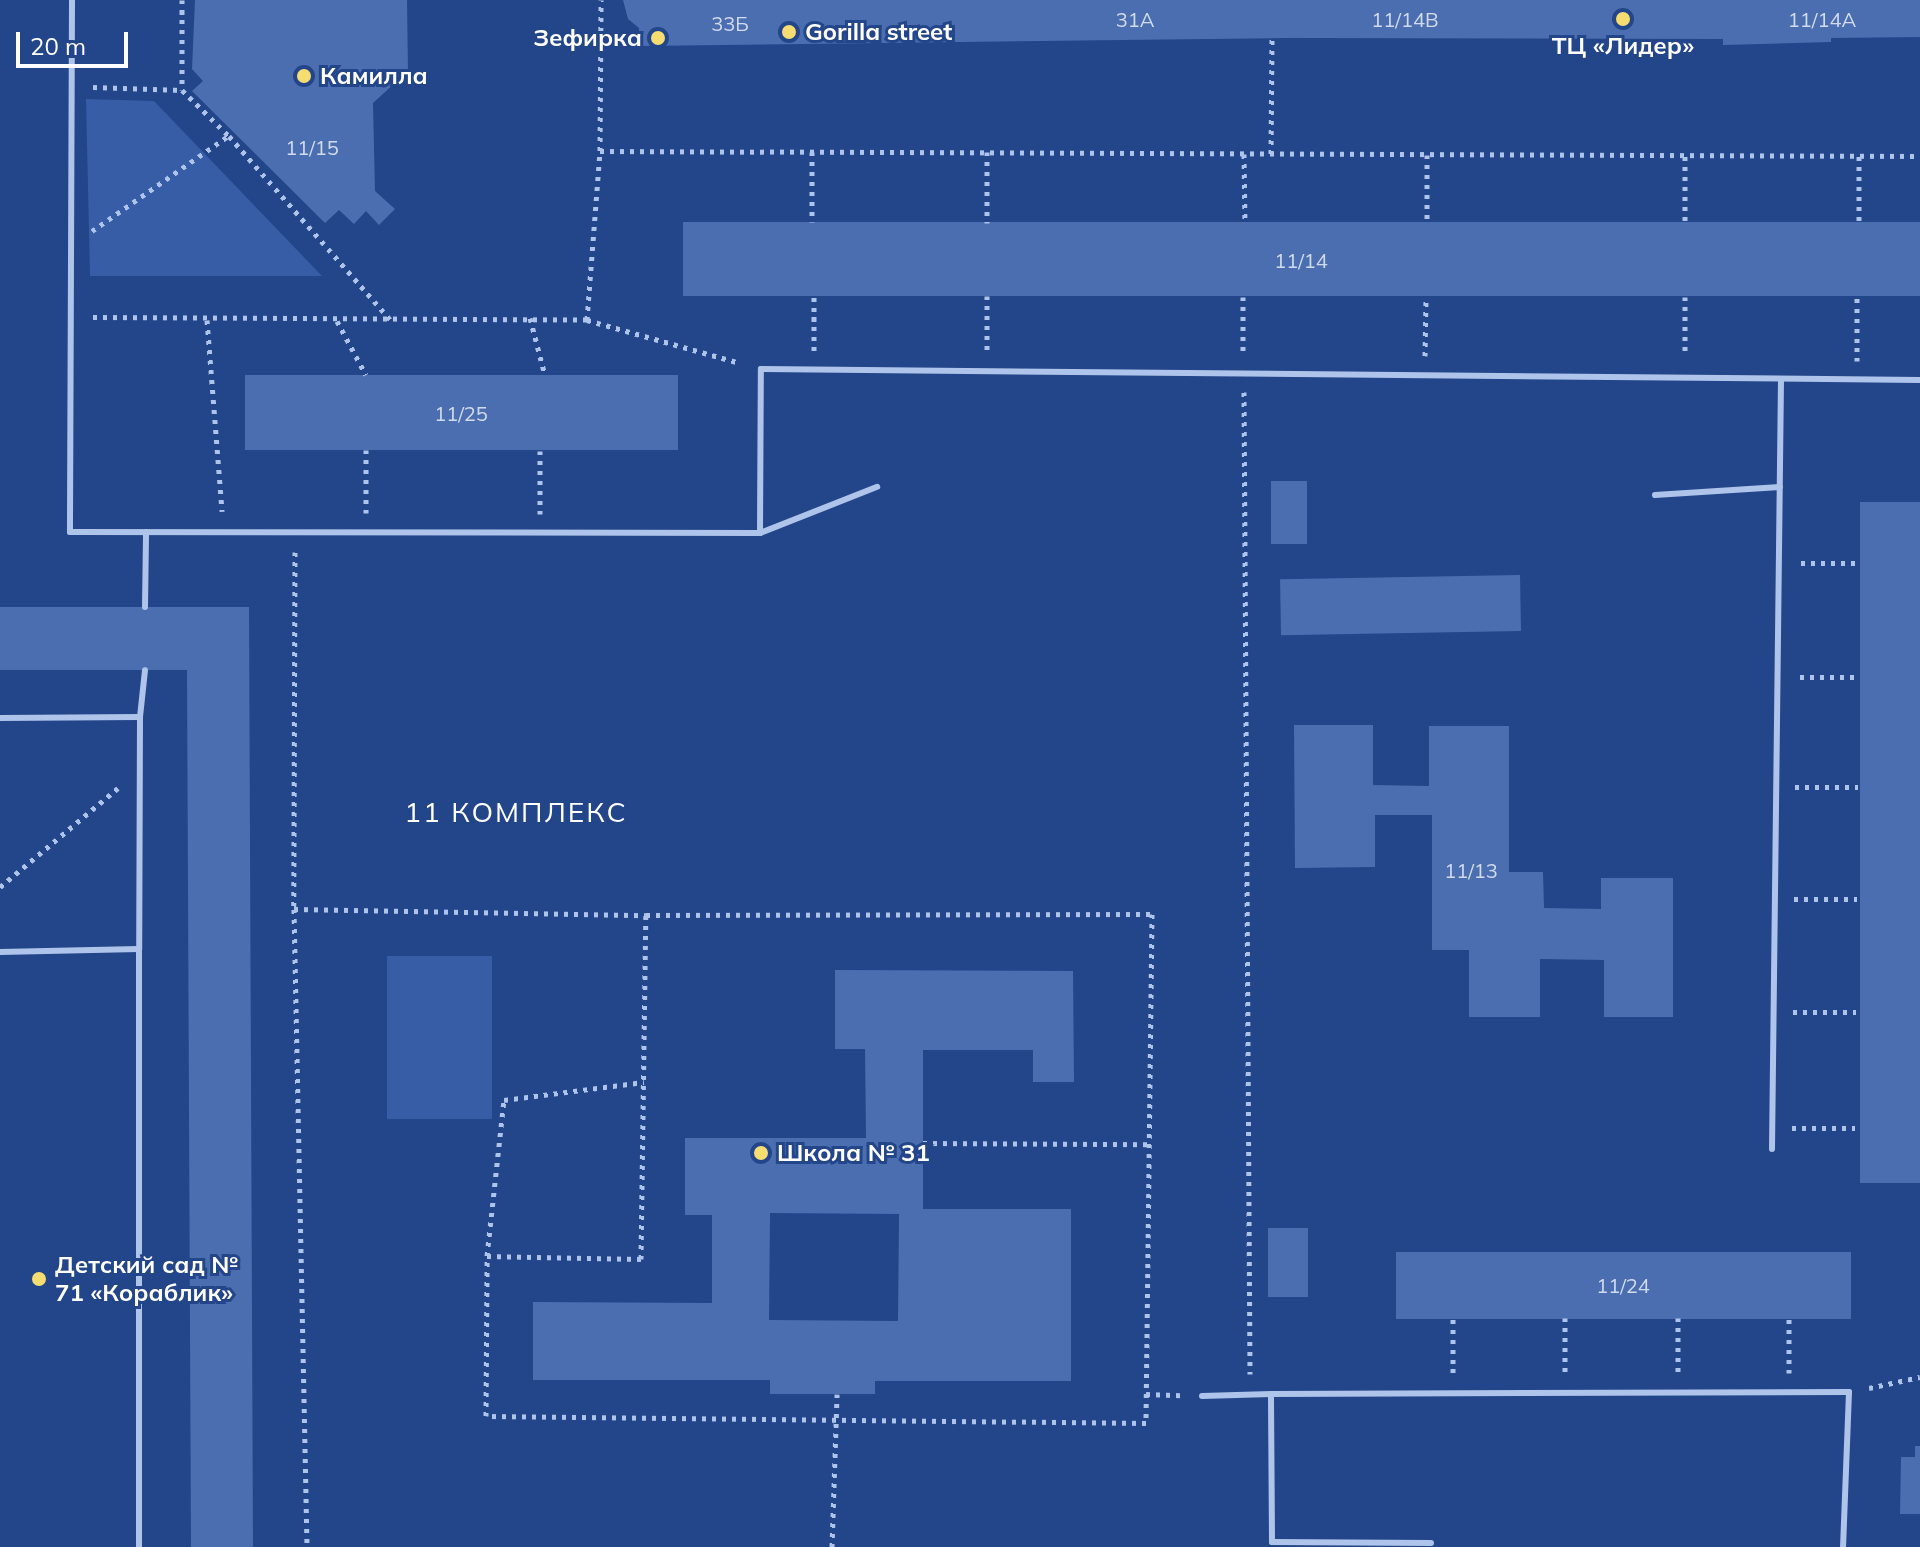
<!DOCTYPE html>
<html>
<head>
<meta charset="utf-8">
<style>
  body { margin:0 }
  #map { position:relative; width:1920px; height:1547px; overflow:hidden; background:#234589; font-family:Mulish,sans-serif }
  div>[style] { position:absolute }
  .green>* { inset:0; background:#375da6; transform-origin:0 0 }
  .building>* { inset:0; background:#4b6eb1; transform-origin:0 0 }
  .path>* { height:5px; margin-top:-2.5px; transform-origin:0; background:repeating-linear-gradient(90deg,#afc4ea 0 4px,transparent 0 10px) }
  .lane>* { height:6px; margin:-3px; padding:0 3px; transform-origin:3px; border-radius:3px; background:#afc4ea }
  .dots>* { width:22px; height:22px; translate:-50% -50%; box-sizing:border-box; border:4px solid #234589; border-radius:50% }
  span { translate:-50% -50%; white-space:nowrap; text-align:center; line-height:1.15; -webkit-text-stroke:6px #234589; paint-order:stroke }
  .number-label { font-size:20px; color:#d2dbec }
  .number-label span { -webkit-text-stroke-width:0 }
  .poi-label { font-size:24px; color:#fff; font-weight:700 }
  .left { translate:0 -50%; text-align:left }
  .right { translate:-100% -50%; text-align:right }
  .quarter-label { font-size:28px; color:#fff; letter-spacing:2px }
  .scale { position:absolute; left:16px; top:32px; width:112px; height:36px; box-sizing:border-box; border:4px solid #fff; border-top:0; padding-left:10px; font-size:24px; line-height:28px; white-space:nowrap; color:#fff; -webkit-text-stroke:6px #234589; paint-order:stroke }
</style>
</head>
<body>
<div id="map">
  <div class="green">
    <i style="clip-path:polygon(86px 99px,154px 101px,322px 276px,90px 276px)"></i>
    <i style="left:387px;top:956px;width:105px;height:163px"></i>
  </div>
  <div class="building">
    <i style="clip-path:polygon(195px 0,407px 0,408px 71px,373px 103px,375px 191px,395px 209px,379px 225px,366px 211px,354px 224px,339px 210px,325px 223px,192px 91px,203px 81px,192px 69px)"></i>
    <i style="clip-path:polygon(623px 0,1920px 0,1920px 37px,1831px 38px,1831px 42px,1723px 45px,1723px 39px,1288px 38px,639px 46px,639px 28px,628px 19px)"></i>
    <i style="left:683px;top:222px;width:1237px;height:74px"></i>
    <i style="left:678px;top:375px;width:75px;height:433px;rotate:90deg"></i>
    <i style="left:1271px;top:481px;width:36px;height:63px"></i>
    <i style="left:1860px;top:502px;width:60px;height:681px"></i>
    <i style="left:1520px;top:575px;width:56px;height:240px;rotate:89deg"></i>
    <i style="clip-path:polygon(0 607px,249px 607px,253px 1547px,191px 1547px,187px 670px,0 670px)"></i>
    <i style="clip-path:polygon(1294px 725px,1373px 725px,1373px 785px,1429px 786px,1429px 726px,1509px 726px,1509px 872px,1543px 872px,1544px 908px,1601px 909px,1601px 878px,1673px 878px,1673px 1017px,1604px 1017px,1604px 960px,1540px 959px,1540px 1017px,1469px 1017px,1469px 950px,1432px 950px,1432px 815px,1375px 815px,1375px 867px,1295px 868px)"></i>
    <i style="clip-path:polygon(evenodd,835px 970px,1073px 971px,1074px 1082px,1033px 1082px,1033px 1050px,923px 1050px,923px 1209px,1071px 1209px,1071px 1381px,875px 1381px,875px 1394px,770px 1394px,770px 1380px,533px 1380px,533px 1302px,712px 1303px,712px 1215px,685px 1215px,685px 1138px,866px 1138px,865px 1049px,835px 1049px,835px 970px,770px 1213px,899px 1214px,898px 1321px,769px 1320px,770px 1213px)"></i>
    <i style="left:1268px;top:1228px;width:40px;height:69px"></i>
    <i style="left:1396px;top:1252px;width:455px;height:67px"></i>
    <i style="clip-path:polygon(1915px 1446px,1920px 1446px,1920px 1514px,1900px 1514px,1901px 1457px,1915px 1457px)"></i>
  </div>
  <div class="path">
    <i style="left:182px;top:0;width:90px;rotate:90deg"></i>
    <i style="left:182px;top:90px;width:66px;rotate:44.4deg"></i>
    <i style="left:229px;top:136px;width:244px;rotate:48.7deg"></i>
    <i style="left:93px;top:87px;width:89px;rotate:1.9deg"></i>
    <i style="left:600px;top:151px;width:151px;rotate:-89.6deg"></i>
    <i style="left:812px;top:152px;width:70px;rotate:90deg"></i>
    <i style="left:987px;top:152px;width:71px;rotate:90deg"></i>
    <i style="left:1244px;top:154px;width:69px;rotate:89.2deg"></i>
    <i style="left:1271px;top:154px;width:116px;rotate:-89.5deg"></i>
    <i style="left:1427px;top:155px;width:69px;rotate:90deg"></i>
    <i style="left:1685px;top:156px;width:68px;rotate:90deg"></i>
    <i style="left:1859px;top:156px;width:68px;rotate:90deg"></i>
    <i style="left:92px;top:231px;width:166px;rotate:-34.9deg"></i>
    <i style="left:987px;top:296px;width:55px;rotate:90deg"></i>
    <i style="left:1243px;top:297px;width:57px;rotate:90deg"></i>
    <i style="left:1685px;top:297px;width:59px;rotate:90deg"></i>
    <i style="left:1857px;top:298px;width:63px;rotate:90deg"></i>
    <i style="left:93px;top:317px;width:494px;rotate:0.3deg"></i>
    <i style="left:587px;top:320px;width:169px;rotate:-85.6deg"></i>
    <i style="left:600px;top:151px;width:1320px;rotate:0.22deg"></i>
    <i style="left:530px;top:318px;width:59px;rotate:75.3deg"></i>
    <i style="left:207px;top:320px;width:192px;rotate:85.5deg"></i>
    <i style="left:587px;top:320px;width:159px;rotate:15.7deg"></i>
    <i style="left:337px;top:321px;width:61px;rotate:61.8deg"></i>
    <i style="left:814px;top:351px;width:55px;rotate:-90deg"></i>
    <i style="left:1425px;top:356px;width:59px;rotate:-89deg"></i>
    <i style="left:1244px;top:392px;width:982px;rotate:89.65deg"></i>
    <i style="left:366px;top:450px;width:63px;rotate:90deg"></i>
    <i style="left:540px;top:451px;width:63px;rotate:90deg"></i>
    <i style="left:295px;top:552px;width:357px;rotate:90.2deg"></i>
    <i style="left:294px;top:909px;width:638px;rotate:88.83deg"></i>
    <i style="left:1801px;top:563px;width:59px"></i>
    <i style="left:1800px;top:677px;width:59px"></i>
    <i style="left:1795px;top:787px;width:63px"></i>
    <i style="left:0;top:887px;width:154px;rotate:-40deg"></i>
    <i style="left:1794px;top:899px;width:63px"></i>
    <i style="left:294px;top:909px;width:352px;rotate:1deg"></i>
    <i style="left:646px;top:915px;width:506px;rotate:-0.11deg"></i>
    <i style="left:1152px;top:914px;width:509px;rotate:90.68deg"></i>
    <i style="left:1146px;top:1423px;width:660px;rotate:-179.39deg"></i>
    <i style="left:486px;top:1416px;width:160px;rotate:-89.6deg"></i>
    <i style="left:487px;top:1256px;width:157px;rotate:-83.8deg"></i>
    <i style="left:504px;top:1100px;width:141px;rotate:-7.3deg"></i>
    <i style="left:1793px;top:1012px;width:63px"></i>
    <i style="left:1792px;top:1128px;width:63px"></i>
    <i style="left:923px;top:1143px;width:226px;rotate:0.3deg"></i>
    <i style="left:487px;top:1256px;width:154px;rotate:1.1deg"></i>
    <i style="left:641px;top:1259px;width:344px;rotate:-89.2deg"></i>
    <i style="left:1565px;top:1318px;width:55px;rotate:90deg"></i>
    <i style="left:1678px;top:1318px;width:55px;rotate:90deg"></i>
    <i style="left:1453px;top:1319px;width:55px;rotate:90deg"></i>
    <i style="left:1789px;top:1373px;width:55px;rotate:-90deg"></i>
    <i style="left:1869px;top:1388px;width:52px;rotate:-12.2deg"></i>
    <i style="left:1146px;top:1394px;width:35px;rotate:2deg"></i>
    <i style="left:832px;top:1547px;width:153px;rotate:-88.1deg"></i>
  </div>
  <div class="lane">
    <i style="left:72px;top:0;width:532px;rotate:90.22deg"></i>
    <i style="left:70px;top:532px;width:690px;rotate:0.08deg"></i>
    <i style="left:760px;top:533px;width:164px;rotate:-89.7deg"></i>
    <i style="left:761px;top:369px;width:1159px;rotate:0.54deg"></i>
    <i style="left:1655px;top:495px;width:125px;rotate:-3.7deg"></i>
    <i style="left:760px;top:533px;width:126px;rotate:-21.5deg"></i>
    <i style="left:145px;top:607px;width:75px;rotate:-89.2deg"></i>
    <i style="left:140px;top:717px;width:47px;rotate:-83.9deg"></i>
    <i style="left:0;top:718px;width:140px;rotate:-0.4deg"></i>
    <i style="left:140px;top:717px;width:232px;rotate:90.2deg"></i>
    <i style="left:0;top:952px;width:139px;rotate:-1.2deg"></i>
    <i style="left:139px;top:949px;width:598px;rotate:90deg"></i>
    <i style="left:1772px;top:1149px;width:770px;rotate:-89.33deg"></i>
    <i style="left:1202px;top:1396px;width:69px;rotate:-1.7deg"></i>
    <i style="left:1431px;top:1543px;width:159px;rotate:-179.6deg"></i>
    <i style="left:1272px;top:1542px;width:148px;rotate:-90.4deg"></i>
    <i style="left:1271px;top:1394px;width:578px;rotate:-0.2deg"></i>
    <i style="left:1849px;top:1392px;width:155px;rotate:92.2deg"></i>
  </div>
  <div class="dots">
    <i style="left:1623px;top:19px;background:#f5dd72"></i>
    <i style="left:789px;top:32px;background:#f5dd72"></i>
    <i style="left:658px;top:38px;background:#f5dd72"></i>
    <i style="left:304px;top:76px;background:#f5dd72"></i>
    <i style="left:761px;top:1153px;background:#f5dd72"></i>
    <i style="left:39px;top:1279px;background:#f5dd72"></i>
  </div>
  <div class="number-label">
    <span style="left:1135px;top:19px">31А</span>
    <span style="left:1405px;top:19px">11/14В</span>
    <span style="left:1822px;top:19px">11/14А</span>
    <span style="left:730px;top:23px">33Б</span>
    <span style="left:312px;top:147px">11/15</span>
    <span style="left:1301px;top:260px">11/14</span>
    <span style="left:461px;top:413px">11/25</span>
    <span style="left:1471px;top:870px">11/13</span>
    <span style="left:1623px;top:1285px">11/24</span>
  </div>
  <div class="poi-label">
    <span class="left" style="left:805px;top:32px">Gorilla street</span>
    <span class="right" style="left:642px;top:38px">Зефирка</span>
    <span style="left:1623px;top:46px">ТЦ «Лидер»</span>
    <span class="left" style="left:320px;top:76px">Камилла</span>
    <span class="left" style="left:777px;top:1153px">Школа № 31</span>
    <span class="left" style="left:55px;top:1279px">Детский сад №<br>71 «Кораблик»</span>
  </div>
  <div class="quarter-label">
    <span style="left:516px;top:812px">11 КОМПЛЕКС</span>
  </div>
  <div class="scale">20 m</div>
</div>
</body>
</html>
